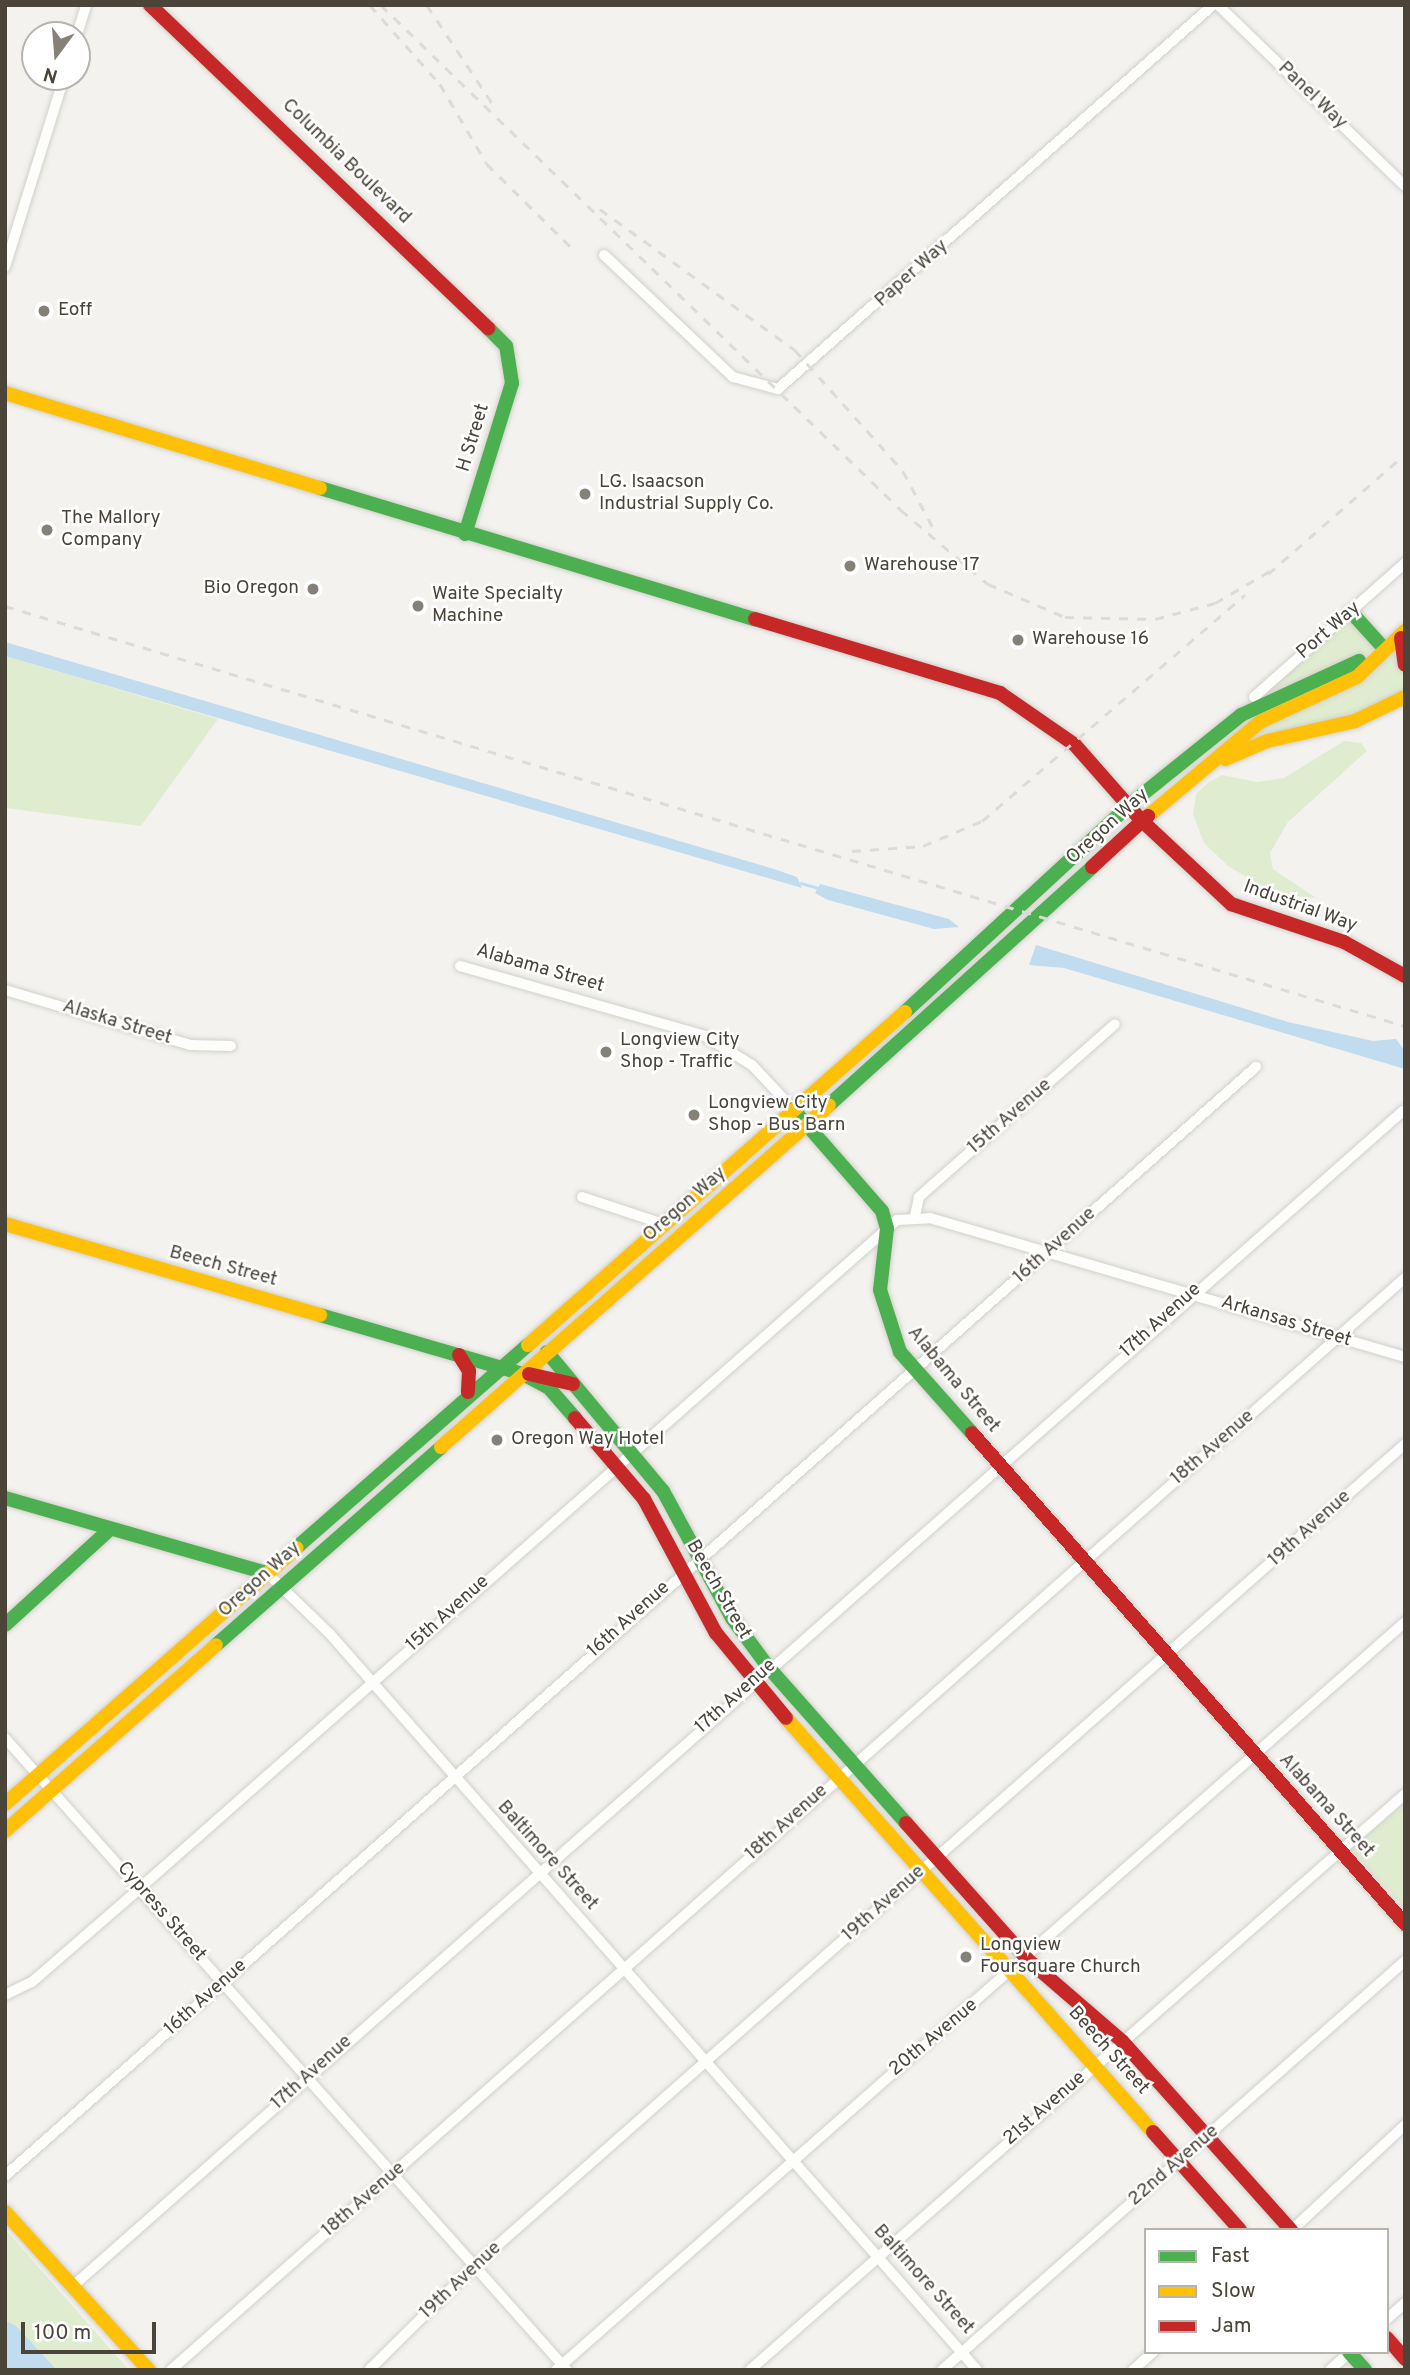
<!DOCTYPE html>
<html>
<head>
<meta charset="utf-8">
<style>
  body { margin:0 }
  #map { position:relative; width:1410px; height:2375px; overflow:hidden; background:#f3f2ee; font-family:Overpass,sans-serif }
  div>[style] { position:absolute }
  .green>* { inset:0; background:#e0ecd0 }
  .water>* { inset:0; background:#c1dcef }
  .stream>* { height:2.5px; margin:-1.25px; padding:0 1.25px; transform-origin:1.25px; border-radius:1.25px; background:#c1dcef }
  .roads { filter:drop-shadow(0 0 2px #d1d0cb) drop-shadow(0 0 2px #d1d0cb) }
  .street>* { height:10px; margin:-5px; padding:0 5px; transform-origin:5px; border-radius:5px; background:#fdfdfc }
  .fast>* { height:14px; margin:-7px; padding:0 7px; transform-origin:7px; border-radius:7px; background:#4caf50 }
  .slow>* { height:14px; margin:-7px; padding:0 7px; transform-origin:7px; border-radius:7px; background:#ffc107 }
  .jam>* { height:14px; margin:-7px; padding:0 7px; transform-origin:7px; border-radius:7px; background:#c62828 }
  .rail>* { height:2.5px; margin-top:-1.25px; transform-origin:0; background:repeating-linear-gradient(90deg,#dbdbda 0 9px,transparent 0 18px) }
  .dots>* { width:19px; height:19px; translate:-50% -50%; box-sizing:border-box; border:4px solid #fff; border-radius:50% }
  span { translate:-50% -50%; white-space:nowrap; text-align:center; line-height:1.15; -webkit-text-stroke:5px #fff; paint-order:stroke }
  .street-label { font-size:19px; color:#4a4439 }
  .poi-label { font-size:19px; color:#4a4439 }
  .left { translate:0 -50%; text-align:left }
  .right { translate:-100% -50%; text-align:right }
  .frame { position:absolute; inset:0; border:7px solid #4a4439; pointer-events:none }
  .legend { position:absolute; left:1144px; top:2228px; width:245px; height:126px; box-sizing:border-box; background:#fff; border:2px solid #b7b4b0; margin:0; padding:9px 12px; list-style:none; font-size:21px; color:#4a4439 }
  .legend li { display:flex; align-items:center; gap:14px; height:35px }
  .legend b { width:35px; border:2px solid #b7b4b0 }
  .north { position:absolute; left:21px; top:21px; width:70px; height:70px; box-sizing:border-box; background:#fff; border:2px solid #b7b4b0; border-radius:50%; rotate:196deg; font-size:19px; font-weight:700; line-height:28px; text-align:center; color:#4a4439 }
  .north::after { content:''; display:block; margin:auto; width:24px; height:32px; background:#858178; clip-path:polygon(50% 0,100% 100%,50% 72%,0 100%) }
  .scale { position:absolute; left:21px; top:2322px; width:135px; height:32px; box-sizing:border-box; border:4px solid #4a4439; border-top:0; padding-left:9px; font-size:21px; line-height:24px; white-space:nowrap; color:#4a4439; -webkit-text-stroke:5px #fff; paint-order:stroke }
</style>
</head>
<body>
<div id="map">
  <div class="green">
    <i style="clip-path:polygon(1351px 612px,1380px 644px,1345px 669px,1254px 697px)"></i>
    <i style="clip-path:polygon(1391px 648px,1405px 665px,1405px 697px,1341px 725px,1242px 735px)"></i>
    <i style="clip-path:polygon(5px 656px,218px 719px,141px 826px,5px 808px)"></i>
    <i style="clip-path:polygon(1344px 741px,1361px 743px,1367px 751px,1288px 822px,1270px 853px,1273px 869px,1316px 898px,1275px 894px,1228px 866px,1204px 843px,1193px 814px,1196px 794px,1209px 782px,1222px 775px,1257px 782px,1284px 778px)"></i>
    <i style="clip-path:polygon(1405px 1802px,1405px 1909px,1351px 1849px)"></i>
    <i style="clip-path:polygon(5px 2229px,90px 2326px,129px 2370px,5px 2370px)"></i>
  </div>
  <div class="water">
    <i style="clip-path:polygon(5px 642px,774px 869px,797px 877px,802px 888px,5px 656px)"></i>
    <i style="clip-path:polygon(820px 884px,949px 919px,959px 927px,934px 929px,828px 900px,815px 893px)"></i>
    <i style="clip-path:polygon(1036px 945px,1288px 1022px,1373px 1041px,1396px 1039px,1405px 1051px,1405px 1069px,1064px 968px,1029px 965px)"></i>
    <i style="clip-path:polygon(5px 2321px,15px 2325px,57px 2370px,5px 2370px)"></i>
  </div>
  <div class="stream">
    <i style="left:801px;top:883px;width:18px;rotate:16deg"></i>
  </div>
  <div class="roads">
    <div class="street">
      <i style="left:1218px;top:5px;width:260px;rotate:44.1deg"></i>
      <i style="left:77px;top:35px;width:31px;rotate:-73deg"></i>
      <i style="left:604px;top:255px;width:178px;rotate:43.4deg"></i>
      <i style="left:733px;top:377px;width:47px;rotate:14.9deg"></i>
      <i style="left:778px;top:389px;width:580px;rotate:-41.44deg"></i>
      <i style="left:5px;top:267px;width:199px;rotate:-72.7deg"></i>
      <i style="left:1254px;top:697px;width:202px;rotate:-41.6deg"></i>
      <i style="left:460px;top:966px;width:255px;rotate:15.9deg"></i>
      <i style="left:705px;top:1036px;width:55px;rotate:31.7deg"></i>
      <i style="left:752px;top:1065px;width:60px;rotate:47deg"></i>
      <i style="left:5px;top:990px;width:194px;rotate:16.5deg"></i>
      <i style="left:191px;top:1045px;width:40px;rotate:1.4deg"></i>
      <i style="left:582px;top:1197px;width:85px;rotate:18.4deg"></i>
      <i style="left:915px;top:1216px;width:19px;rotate:-78deg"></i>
      <i style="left:919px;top:1197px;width:261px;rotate:-41.4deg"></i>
      <i style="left:267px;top:1573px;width:88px;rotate:44.1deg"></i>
      <i style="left:330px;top:1634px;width:980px;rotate:48.68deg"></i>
      <i style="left:5px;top:1738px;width:846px;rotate:48.36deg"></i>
      <i style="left:5px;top:1995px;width:30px;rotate:-26deg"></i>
      <i style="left:32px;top:1982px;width:143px;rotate:-41deg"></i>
      <i style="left:140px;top:1888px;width:1010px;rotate:-41.43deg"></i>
      <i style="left:897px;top:1220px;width:33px;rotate:-3deg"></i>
      <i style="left:930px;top:1218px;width:495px;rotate:16.3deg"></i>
      <i style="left:5px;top:2176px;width:1672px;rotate:-41.56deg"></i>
      <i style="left:1292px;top:2230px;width:154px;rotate:-42.9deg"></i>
      <i style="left:73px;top:2286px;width:1775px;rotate:-41.46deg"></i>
      <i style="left:1387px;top:2319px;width:24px;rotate:-42deg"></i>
      <i style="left:171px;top:2370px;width:1648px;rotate:-41.51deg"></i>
      <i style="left:369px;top:2370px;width:146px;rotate:-44.7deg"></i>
      <i style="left:473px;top:2267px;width:1243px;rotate:-41.45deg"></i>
      <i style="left:556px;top:2370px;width:1132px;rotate:-41.38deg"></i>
      <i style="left:750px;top:2370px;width:872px;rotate:-41.33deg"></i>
      <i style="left:942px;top:2370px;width:618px;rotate:-41.46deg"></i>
      <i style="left:1133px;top:2370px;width:27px;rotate:-42deg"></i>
      <i style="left:1330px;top:2370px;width:27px;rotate:-42deg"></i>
    </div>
    <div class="fast">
      <i style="left:320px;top:488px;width:454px;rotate:16.8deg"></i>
      <i style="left:465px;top:534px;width:158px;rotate:-72.7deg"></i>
      <i style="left:512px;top:383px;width:37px;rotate:-99deg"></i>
      <i style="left:506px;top:346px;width:25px;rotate:-135deg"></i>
      <i style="left:1351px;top:612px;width:43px;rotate:47.8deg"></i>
      <i style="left:1128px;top:806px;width:145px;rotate:-38.8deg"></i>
      <i style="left:1241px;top:715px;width:130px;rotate:-24.6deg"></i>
      <i style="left:905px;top:1012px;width:304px;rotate:-42.7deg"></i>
      <i style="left:829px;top:1105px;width:355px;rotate:-42.1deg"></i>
      <i style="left:793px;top:1109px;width:135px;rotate:48.9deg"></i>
      <i style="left:882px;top:1211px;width:18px;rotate:74deg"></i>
      <i style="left:887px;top:1228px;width:62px;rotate:96.4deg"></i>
      <i style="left:880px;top:1290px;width:65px;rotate:72.1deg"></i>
      <i style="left:900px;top:1352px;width:108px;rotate:48.4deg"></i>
      <i style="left:320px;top:1315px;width:211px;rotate:16.2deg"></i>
      <i style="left:523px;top:1374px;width:30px;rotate:28deg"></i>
      <i style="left:549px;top:1388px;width:40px;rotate:49deg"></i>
      <i style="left:547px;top:1352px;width:181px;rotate:50.2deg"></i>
      <i style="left:663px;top:1491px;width:145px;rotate:61.5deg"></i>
      <i style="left:732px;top:1618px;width:62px;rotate:53.5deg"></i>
      <i style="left:769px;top:1668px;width:207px;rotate:48.5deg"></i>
      <i style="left:5px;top:1498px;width:273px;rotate:16deg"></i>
      <i style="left:296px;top:1548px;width:308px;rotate:-41.2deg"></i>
      <i style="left:5px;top:1625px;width:142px;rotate:-42.4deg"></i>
      <i style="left:216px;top:1645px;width:300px;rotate:-41.3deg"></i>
      <i style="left:1349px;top:2352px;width:24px;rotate:48deg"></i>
    </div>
    <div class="slow">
      <i style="left:5px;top:393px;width:329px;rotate:16.8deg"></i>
      <i style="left:1225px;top:759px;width:46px;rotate:-23.2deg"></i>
      <i style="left:1267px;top:741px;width:90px;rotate:-12.8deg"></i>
      <i style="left:1355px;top:721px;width:55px;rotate:-25.6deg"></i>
      <i style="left:1148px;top:816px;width:146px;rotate:-40deg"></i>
      <i style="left:1260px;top:722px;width:107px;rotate:-24.9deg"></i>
      <i style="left:1357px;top:677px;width:66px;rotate:-43.8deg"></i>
      <i style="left:5px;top:1224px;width:328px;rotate:16.1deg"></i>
      <i style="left:528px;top:1345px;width:503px;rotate:-41.45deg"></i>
      <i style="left:441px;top:1447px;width:517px;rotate:-41.39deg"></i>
      <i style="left:786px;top:1718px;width:553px;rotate:48.44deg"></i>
      <i style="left:5px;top:1804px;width:388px;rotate:-41.3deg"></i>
      <i style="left:5px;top:1831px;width:281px;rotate:-41.4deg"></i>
      <i style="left:5px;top:2212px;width:214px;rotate:47.7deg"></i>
    </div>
    <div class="jam">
      <i style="left:150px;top:5px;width:468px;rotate:43.7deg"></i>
      <i style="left:755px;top:619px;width:256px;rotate:16.8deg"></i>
      <i style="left:1000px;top:693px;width:91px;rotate:34.7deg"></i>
      <i style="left:1075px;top:745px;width:101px;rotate:48.6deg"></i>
      <i style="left:1142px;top:821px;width:8px;rotate:-40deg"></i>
      <i style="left:1401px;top:638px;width:27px;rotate:82deg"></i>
      <i style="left:1092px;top:867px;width:68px;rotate:-42.6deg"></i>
      <i style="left:1142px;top:821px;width:122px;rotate:43deg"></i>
      <i style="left:1231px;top:904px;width:119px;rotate:18.6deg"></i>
      <i style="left:1344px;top:942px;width:70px;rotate:29.1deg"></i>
      <i style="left:459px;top:1355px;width:19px;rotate:58deg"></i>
      <i style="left:469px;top:1371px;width:21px;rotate:93deg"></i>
      <i style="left:529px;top:1374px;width:45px;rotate:12.8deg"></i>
      <i style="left:575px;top:1418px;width:106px;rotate:49.6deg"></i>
      <i style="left:644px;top:1499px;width:152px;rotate:61.8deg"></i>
      <i style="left:716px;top:1633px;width:110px;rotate:50.5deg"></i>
      <i style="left:972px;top:1433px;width:655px;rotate:48.59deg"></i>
      <i style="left:906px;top:1823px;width:182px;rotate:48.3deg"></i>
      <i style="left:1027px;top:1959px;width:125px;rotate:40.8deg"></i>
      <i style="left:1122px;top:2041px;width:254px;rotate:48.2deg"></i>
      <i style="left:1153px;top:2132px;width:131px;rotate:48.4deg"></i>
      <i style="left:1387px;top:2338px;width:28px;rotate:49deg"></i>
    </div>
  </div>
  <div class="rail">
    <i style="left:370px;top:5px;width:106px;rotate:48.5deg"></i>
    <i style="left:440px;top:84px;width:93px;rotate:59.6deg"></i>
    <i style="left:487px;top:164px;width:125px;rotate:44.7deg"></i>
    <i style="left:381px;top:5px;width:725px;rotate:44.16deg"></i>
    <i style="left:901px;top:510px;width:114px;rotate:40.4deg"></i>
    <i style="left:988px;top:584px;width:84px;rotate:23.2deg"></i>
    <i style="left:1065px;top:617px;width:90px;rotate:1.3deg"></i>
    <i style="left:1155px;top:619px;width:62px;rotate:-14.9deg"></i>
    <i style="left:1215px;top:603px;width:69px;rotate:-30.3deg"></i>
    <i style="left:427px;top:5px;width:118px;rotate:56.4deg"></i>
    <i style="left:600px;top:209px;width:241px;rotate:35.9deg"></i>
    <i style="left:795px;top:350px;width:162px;rotate:48.2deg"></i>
    <i style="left:903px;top:471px;width:70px;rotate:62deg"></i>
    <i style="left:1268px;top:574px;width:182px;rotate:-41.2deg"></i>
    <i style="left:5px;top:606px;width:1462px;rotate:16.7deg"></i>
    <i style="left:852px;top:851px;width:71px;rotate:-4deg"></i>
    <i style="left:923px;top:846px;width:64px;rotate:-23deg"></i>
    <i style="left:982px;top:821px;width:347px;rotate:-40.7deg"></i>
  </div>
  <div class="dots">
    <i style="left:44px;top:311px;background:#858178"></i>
    <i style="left:585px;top:494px;background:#858178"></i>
    <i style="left:47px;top:530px;background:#858178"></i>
    <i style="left:850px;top:566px;background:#858178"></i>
    <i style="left:313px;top:589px;background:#858178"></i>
    <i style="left:418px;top:606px;background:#858178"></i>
    <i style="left:1018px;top:640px;background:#858178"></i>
    <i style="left:606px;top:1052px;background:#858178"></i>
    <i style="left:694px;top:1115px;background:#858178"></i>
    <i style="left:497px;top:1440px;background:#858178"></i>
    <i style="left:966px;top:1957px;background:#858178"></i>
  </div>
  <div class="street-label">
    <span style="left:1312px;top:96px;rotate:44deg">Panel Way</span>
    <span style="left:346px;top:162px;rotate:44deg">Columbia Boulevard</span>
    <span style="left:912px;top:274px;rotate:-42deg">Paper Way</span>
    <span style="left:474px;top:438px;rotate:-73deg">H Street</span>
    <span style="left:1329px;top:631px;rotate:-41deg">Port Way</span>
    <span style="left:1108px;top:827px;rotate:-42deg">Oregon Way</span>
    <span style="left:1300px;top:907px;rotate:20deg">Industrial Way</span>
    <span style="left:540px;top:969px;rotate:16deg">Alabama Street</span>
    <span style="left:117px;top:1023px;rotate:17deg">Alaska Street</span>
    <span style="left:1010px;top:1117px;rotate:-41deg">15th Avenue</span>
    <span style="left:685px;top:1205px;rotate:-41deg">Oregon Way</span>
    <span style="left:1055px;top:1246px;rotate:-42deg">16th Avenue</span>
    <span style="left:223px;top:1267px;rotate:15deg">Beech Street</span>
    <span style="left:1161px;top:1321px;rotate:-42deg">17th Avenue</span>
    <span style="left:1286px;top:1322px;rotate:17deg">Arkansas Street</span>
    <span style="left:953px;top:1380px;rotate:50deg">Alabama Street</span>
    <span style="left:1213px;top:1448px;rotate:-41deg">18th Avenue</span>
    <span style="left:1310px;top:1529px;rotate:-42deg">19th Avenue</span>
    <span style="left:260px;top:1580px;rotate:-42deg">Oregon Way</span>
    <span style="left:718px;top:1590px;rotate:60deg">Beech Street</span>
    <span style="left:448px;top:1614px;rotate:-42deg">15th Avenue</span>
    <span style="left:629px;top:1620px;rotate:-42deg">16th Avenue</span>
    <span style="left:736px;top:1697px;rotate:-42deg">17th Avenue</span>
    <span style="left:1326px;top:1806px;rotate:48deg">Alabama Street</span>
    <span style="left:787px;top:1823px;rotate:-42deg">18th Avenue</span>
    <span style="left:547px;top:1856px;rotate:48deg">Baltimore Street</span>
    <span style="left:884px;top:1904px;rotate:-42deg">19th Avenue</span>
    <span style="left:161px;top:1912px;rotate:49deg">Cypress Street</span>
    <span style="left:206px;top:1998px;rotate:-42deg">16th Avenue</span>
    <span style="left:934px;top:2038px;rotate:-40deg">20th Avenue</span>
    <span style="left:1108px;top:2051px;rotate:48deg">Beech Street</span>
    <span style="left:312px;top:2073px;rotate:-42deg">17th Avenue</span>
    <span style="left:1045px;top:2109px;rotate:-41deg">21st Avenue</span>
    <span style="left:1174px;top:2166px;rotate:-41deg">22nd Avenue</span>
    <span style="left:364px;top:2200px;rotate:-41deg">18th Avenue</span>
    <span style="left:923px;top:2280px;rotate:48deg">Baltimore Street</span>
    <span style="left:461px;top:2281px;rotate:-43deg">19th Avenue</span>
  </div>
  <div class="poi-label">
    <span class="left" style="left:58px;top:311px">Eoff</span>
    <span class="left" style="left:599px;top:494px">LG. Isaacson<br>Industrial Supply Co.</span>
    <span class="left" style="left:61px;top:530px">The Mallory<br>Company</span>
    <span class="left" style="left:864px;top:566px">Warehouse 17</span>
    <span class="right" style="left:299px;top:589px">Bio Oregon</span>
    <span class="left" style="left:432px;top:606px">Waite Specialty<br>Machine</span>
    <span class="left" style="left:1032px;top:640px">Warehouse 16</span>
    <span class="left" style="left:620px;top:1052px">Longview City<br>Shop - Traffic</span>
    <span class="left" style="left:708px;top:1115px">Longview City<br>Shop - Bus Barn</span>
    <span class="left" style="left:511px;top:1440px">Oregon Way Hotel</span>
    <span class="left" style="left:980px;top:1957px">Longview<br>Foursquare Church</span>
  </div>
  <div class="frame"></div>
  <ul class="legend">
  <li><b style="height:9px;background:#4caf50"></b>Fast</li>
  <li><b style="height:9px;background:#ffc107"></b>Slow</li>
  <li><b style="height:9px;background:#c62828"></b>Jam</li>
  </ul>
  <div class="north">N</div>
  <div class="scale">100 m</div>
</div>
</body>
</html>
